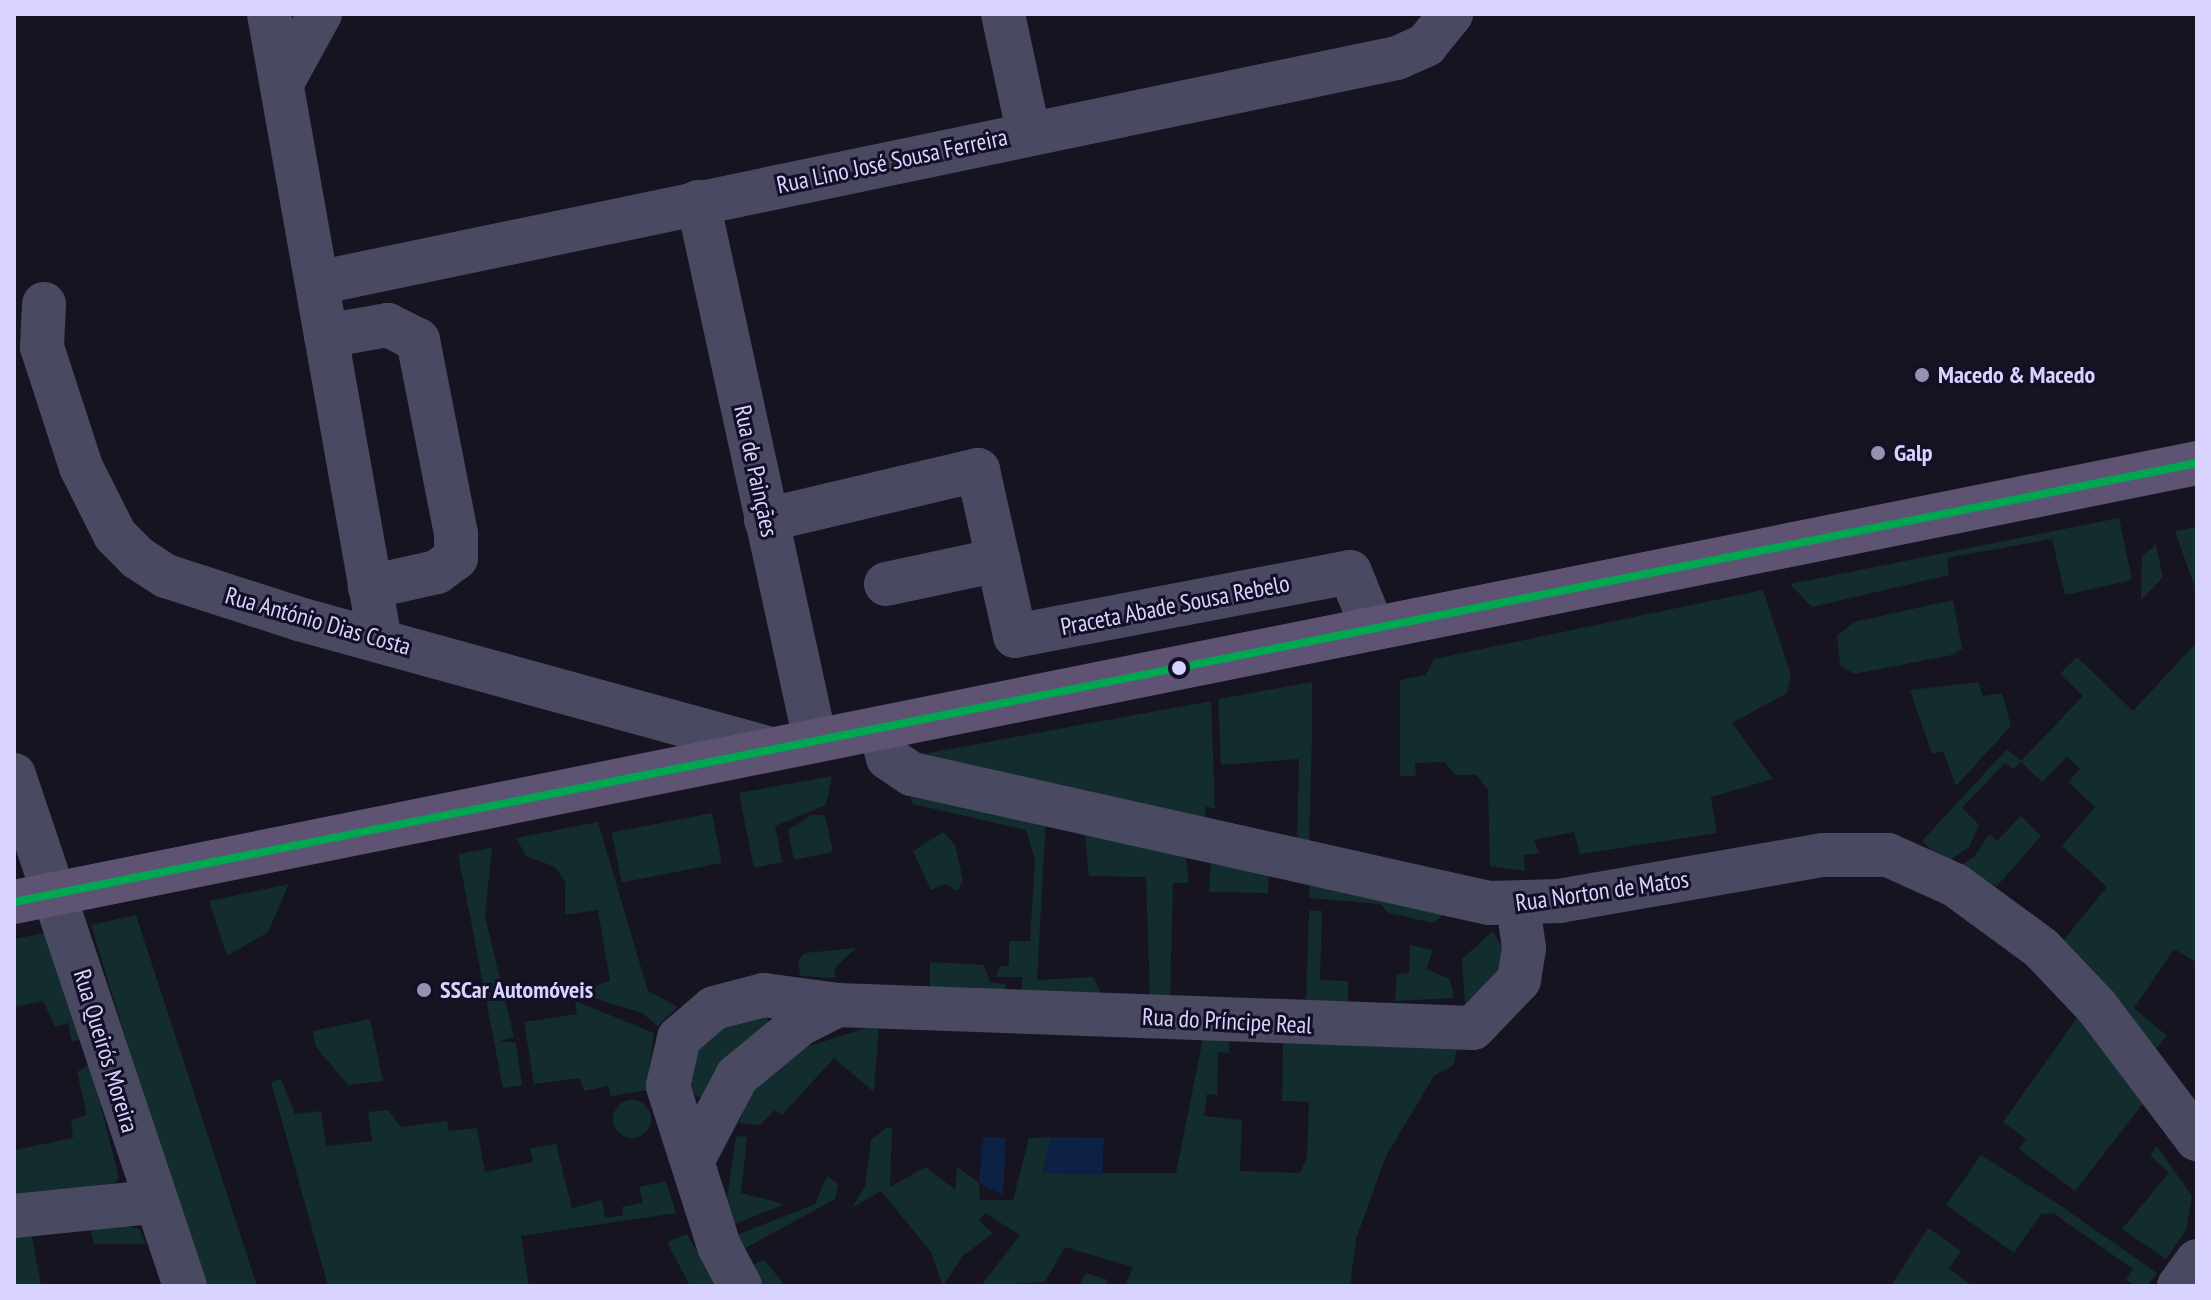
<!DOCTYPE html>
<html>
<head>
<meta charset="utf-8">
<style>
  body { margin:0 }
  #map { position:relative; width:2211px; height:1300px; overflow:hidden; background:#161421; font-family:"PT Sans Narrow",sans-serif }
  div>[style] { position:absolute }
  .green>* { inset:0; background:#132c2d; transform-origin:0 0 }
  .round { border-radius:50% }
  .water>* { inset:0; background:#0d2144 }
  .minor>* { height:44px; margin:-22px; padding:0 22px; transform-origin:22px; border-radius:22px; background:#4a4962 }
  .major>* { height:44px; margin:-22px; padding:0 22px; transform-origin:22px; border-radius:22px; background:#5e5373 }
  .bus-1>* { height:8px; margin:-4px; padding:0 4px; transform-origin:4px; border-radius:4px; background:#00a651 }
  .dots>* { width:22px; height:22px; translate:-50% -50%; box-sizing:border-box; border:4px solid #130f26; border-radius:50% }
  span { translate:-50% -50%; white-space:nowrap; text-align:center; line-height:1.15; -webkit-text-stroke:6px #130f26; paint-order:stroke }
  .street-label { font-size:24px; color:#d9d4ff }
  .poi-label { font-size:24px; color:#d9d4ff; font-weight:700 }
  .left { translate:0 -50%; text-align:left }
  .frame { position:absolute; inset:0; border:16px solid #d9d4ff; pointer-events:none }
</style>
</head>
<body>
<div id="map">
  <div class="green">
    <i style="clip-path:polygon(2119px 518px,2132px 580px,2065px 595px,2052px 539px,1947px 558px,1949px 575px,1812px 607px,1790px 584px)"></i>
    <i style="clip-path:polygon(2197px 527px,2197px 591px,2196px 591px,2175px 531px)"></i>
    <i style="clip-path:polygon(2156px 545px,2163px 577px,2141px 600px,2142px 556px)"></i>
    <i style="clip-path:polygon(1763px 590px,1791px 675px,1787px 693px,1732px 723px,1773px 779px,1711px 797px,1717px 833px,1580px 854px,1574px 832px,1534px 840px,1539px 853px,1524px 855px,1525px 871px,1490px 866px,1488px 789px,1476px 775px,1456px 775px,1444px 762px,1415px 763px,1416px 776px,1400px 776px,1400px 680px,1426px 675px,1434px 659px)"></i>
    <i style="clip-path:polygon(1953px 600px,1962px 649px,1952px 655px,1854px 674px,1840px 665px,1837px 636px,1854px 622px)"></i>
    <i style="clip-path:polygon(2197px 642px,2197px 963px,2174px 949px,2134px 1008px,2167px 1036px,2152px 1054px,2057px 948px,2107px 887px,2062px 846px,2095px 807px,2068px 782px,2080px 769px,2067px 757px,2042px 782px,2021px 762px,2013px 769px,2005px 763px,1962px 808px,1979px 825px,1969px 847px,1946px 863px,1922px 841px,2007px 749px,2021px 761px,2083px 696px,2060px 674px,2077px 657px,2133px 711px)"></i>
    <i style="clip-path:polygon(1312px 682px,1312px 735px,1309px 847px,1297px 844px,1299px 759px,1221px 765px,1218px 699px)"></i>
    <i style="clip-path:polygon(1978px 682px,1983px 696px,2002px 693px,2011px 726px,1956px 786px,1943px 751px,1932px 754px,1910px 690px)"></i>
    <i style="clip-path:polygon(1211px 701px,1215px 809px,1206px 806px,1204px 825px,912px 756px)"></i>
    <i style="clip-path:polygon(832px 776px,826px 805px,775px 826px,782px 862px,754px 868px,739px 793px)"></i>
    <i style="clip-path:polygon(906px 783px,1046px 817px,1037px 980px,1093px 977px,1103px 997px,1021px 994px,1022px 977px,996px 977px,1000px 966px,1009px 966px,1009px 941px,1030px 941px,1035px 860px,1026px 830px,913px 804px)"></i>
    <i style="left:712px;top:813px;width:51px;height:102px;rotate:79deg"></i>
    <i style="clip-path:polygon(811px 815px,825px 815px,833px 852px,794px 860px,788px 830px)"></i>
    <i style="clip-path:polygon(2021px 816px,2041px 836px,1997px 886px,1952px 871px,1975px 856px,1989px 834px,1997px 841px)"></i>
    <i style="clip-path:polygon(598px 822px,648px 991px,678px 1007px,658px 1026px,642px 1013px,575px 992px,610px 981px,598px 910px,565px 915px,565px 882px,555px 867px,526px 856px,516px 838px)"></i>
    <i style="clip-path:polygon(1084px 826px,1186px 858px,1189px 883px,1173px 883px,1170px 1000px,1150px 999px,1146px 877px,1089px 876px)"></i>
    <i style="clip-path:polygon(943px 832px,955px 845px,963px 880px,958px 891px,945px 884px,931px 890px,913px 851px)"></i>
    <i style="clip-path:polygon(492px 848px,485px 916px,514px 1037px,500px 1041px,516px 1043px,522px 1085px,503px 1088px,458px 854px)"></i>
    <i style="clip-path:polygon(1211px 862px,1269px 869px,1268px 893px,1209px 892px)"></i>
    <i style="clip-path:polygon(1310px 879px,1448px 911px,1433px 923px,1389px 913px,1380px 904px,1309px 898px)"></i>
    <i style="clip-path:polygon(289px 884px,268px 932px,227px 956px,209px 901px)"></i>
    <i style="clip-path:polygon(1309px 911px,1322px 911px,1320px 980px,1348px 981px,1348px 1007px,1306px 1005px)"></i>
    <i style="clip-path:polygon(136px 915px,257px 1286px,208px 1286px,190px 1250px,91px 925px)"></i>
    <i style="clip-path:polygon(1493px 931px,1503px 949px,1498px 973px,1465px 1005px,1462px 959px)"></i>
    <i style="clip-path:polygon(45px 933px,83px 1038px,72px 1042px,68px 1023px,55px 1027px,43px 1001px,14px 1007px,14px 939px)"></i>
    <i style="clip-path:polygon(1410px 945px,1433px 950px,1426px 969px,1450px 979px,1454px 998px,1395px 1001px,1397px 974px,1409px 973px)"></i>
    <i style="clip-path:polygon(856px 948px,834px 969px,835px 978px,800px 976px,798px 960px,805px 953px)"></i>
    <i style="clip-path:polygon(930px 962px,984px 965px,990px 982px,1005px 984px,1007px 993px,930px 987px)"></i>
    <i style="clip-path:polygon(575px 1001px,654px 1033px,647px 1090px,611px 1096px,608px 1086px,584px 1091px,580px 1078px,534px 1084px,524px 1022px,577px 1014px)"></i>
    <i style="clip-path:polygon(2082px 1011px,2149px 1096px,2075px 1191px,2019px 1149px,2026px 1139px,2003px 1122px)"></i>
    <i style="clip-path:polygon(765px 1013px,769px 1023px,733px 1051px,701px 1098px,686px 1090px,701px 1043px,732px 1017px)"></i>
    <i style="clip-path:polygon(370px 1019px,383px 1081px,348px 1085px,316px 1047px,313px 1031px)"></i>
    <i style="clip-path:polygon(879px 1024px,874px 1092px,834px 1058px,782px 1115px,775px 1110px,760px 1125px,739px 1123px,750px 1093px,796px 1050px)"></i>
    <i style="clip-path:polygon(1203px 1038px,1229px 1040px,1229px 1053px,1218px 1052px,1217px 1095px,1207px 1094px,1204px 1116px,1242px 1120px,1240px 1171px,1300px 1173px,1307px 1157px,1309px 1102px,1282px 1101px,1283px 1042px,1457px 1047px,1454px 1065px,1434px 1076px,1386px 1156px,1356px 1239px,1350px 1286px,1125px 1286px,1133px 1267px,1065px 1247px,1045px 1282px,981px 1286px,1020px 1235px,985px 1213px,979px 1221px,993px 1233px,963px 1256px,943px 1286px,931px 1252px,881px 1191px,852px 1208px,865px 1186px,871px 1140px,886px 1128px,892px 1127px,890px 1187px,926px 1167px,955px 1190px,957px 1167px,979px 1183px,980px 1200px,1013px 1200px,1029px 1138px,1051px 1137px,1043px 1173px,1176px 1173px)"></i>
    <i style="clip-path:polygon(90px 1064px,119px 1178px,110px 1188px,14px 1198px,14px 1150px,73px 1138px,71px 1120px,87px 1115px,77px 1072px)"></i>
    <i style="clip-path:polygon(281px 1079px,295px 1114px,321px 1111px,326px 1146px,372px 1141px,368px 1112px,388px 1110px,401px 1127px,447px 1121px,449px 1131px,477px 1128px,485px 1172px,533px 1162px,530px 1148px,556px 1144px,572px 1208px,602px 1200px,605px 1218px,623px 1215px,622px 1207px,643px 1203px,639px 1187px,666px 1181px,676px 1213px,521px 1236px,529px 1286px,328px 1286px,271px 1082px)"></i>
    <i class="round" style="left:613px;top:1100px;width:38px;height:38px"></i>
    <i style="clip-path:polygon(736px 1136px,747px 1137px,741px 1193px,784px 1204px,731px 1226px,727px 1198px)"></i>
    <i style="clip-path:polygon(2157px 1146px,2192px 1196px,2186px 1230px,2166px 1259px,2122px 1229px,2169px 1173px,2150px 1155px)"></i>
    <i style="clip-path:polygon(1981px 1155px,2061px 1206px,2157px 1273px,2147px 1286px,2134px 1286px,2126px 1280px,2133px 1269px,2053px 1213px,2041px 1214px,2014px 1253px,1946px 1205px)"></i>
    <i style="clip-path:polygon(827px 1176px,838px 1184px,835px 1199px,740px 1251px,734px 1236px,815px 1204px)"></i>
    <i style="clip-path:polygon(115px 1222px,139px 1229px,146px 1244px,94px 1244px,89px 1224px)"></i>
    <i style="clip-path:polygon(1928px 1228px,1961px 1251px,1949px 1269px,1973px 1286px,1892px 1284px)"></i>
    <i style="clip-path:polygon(31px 1230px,41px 1286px,16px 1286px,14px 1232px)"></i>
    <i style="clip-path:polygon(687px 1234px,701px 1258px,718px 1286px,690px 1286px,667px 1242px)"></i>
    <i style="clip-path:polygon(764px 1259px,785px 1286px,760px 1286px,749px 1268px)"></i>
    <i style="clip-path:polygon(1086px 1273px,1108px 1280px,1106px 1286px,1079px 1286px)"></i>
  </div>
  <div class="water">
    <i style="clip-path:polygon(983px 1137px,1006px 1138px,1003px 1195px,979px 1183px)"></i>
    <i style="clip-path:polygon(1051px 1137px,1104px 1138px,1102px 1175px,1042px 1173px)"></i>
  </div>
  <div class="minor">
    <i style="left:269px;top:14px;width:636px;rotate:79.95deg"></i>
    <i style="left:1003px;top:14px;width:120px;rotate:77.9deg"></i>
    <i style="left:282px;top:83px;width:79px;rotate:-61.2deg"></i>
    <i style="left:698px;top:202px;width:551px;rotate:77.73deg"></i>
    <i style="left:317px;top:283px;width:1103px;rotate:-11.77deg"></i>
    <i style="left:1397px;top:58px;width:32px;rotate:-24deg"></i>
    <i style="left:1426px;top:45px;width:40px;rotate:-51deg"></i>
    <i style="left:44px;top:304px;width:43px;rotate:92.7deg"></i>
    <i style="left:42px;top:347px;width:126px;rotate:72deg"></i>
    <i style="left:81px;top:467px;width:76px;rotate:63.4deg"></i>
    <i style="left:115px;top:535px;width:33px;rotate:45deg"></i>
    <i style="left:138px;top:558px;width:33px;rotate:33deg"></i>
    <i style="left:166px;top:576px;width:140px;rotate:17.9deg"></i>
    <i style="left:299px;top:619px;width:490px;rotate:15.4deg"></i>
    <i style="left:326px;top:336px;width:63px;rotate:-10.1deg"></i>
    <i style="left:388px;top:325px;width:34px;rotate:27deg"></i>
    <i style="left:418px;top:340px;width:198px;rotate:78.9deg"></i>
    <i style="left:456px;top:534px;width:24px;rotate:90deg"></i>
    <i style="left:456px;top:558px;width:24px;rotate:144deg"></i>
    <i style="left:437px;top:572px;width:69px;rotate:167.4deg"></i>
    <i style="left:766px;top:520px;width:218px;rotate:-13.3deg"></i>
    <i style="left:978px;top:470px;width:170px;rotate:77.4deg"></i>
    <i style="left:1015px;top:636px;width:341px;rotate:-10.8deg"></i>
    <i style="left:1350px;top:572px;width:61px;rotate:68deg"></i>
    <i style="left:886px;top:584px;width:115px;rotate:-12.1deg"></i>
    <i style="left:880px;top:728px;width:31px;rotate:75deg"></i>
    <i style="left:888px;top:758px;width:29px;rotate:34deg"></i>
    <i style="left:912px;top:774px;width:591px;rotate:12.6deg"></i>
    <i style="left:1489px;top:903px;width:70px;rotate:-1.6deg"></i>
    <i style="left:1559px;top:901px;width:268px;rotate:-9.9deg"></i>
    <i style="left:1823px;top:855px;width:65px"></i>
    <i style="left:1888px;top:855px;width:73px;rotate:24.1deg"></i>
    <i style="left:1955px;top:885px;width:107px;rotate:36.2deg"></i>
    <i style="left:2041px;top:948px;width:81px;rotate:46.5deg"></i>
    <i style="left:2097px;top:1007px;width:166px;rotate:52.9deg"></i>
    <i style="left:14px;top:775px;width:539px;rotate:71.5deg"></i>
    <i style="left:695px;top:1156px;width:90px;rotate:-62.3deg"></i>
    <i style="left:737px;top:1076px;width:82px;rotate:-39.5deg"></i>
    <i style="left:800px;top:1024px;width:42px;rotate:-26.6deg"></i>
    <i style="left:14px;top:1216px;width:139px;rotate:-5.8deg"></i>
    <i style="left:740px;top:1286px;width:45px;rotate:-117.7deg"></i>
    <i style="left:719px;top:1246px;width:168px;rotate:-107.7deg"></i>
    <i style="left:668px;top:1086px;width:49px;rotate:-77.1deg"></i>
    <i style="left:679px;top:1038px;width:46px;rotate:-40.6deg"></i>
    <i style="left:714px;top:1008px;width:52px;rotate:-14.6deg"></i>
    <i style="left:764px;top:995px;width:75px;rotate:7.7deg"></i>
    <i style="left:838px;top:1005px;width:635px;rotate:2.07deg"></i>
    <i style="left:1473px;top:1028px;width:66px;rotate:-46.2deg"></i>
    <i style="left:1519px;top:980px;width:32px;rotate:-81deg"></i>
    <i style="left:1524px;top:948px;width:42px;rotate:-98.1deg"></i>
    <i style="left:2179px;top:1286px;width:31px;rotate:-54deg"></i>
  </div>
  <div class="major">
    <i style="left:14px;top:902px;width:2227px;rotate:-11.37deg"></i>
  </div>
  <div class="bus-1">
    <i style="left:14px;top:902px;width:2227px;rotate:-11.37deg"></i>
  </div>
  <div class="dots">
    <i style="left:1922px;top:375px;background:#9591b1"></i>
    <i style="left:1878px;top:453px;background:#9591b1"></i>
    <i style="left:1179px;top:668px;background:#d9d4ff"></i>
    <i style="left:424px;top:990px;background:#9591b1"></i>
  </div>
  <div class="street-label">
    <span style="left:892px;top:161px;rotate:-12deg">Rua Lino José Sousa Ferreira</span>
    <span style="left:756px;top:471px;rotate:78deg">Rua de Painçães</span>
    <span style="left:1175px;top:605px;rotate:-11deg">Praceta Abade Sousa Rebelo</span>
    <span style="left:318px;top:621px;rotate:16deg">Rua António Dias Costa</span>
    <span style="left:1602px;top:891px;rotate:-8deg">Rua Norton de Matos</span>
    <span style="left:1227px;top:1021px;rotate:3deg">Rua do Príncipe Real</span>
    <span style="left:106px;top:1051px;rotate:73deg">Rua Queirós Moreira</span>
  </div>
  <div class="poi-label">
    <span class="left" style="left:1938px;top:375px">Macedo &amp; Macedo</span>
    <span class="left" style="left:1894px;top:453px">Galp</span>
    <span class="left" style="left:440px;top:990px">SSCar Automóveis</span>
  </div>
  <div class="frame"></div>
</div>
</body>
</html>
